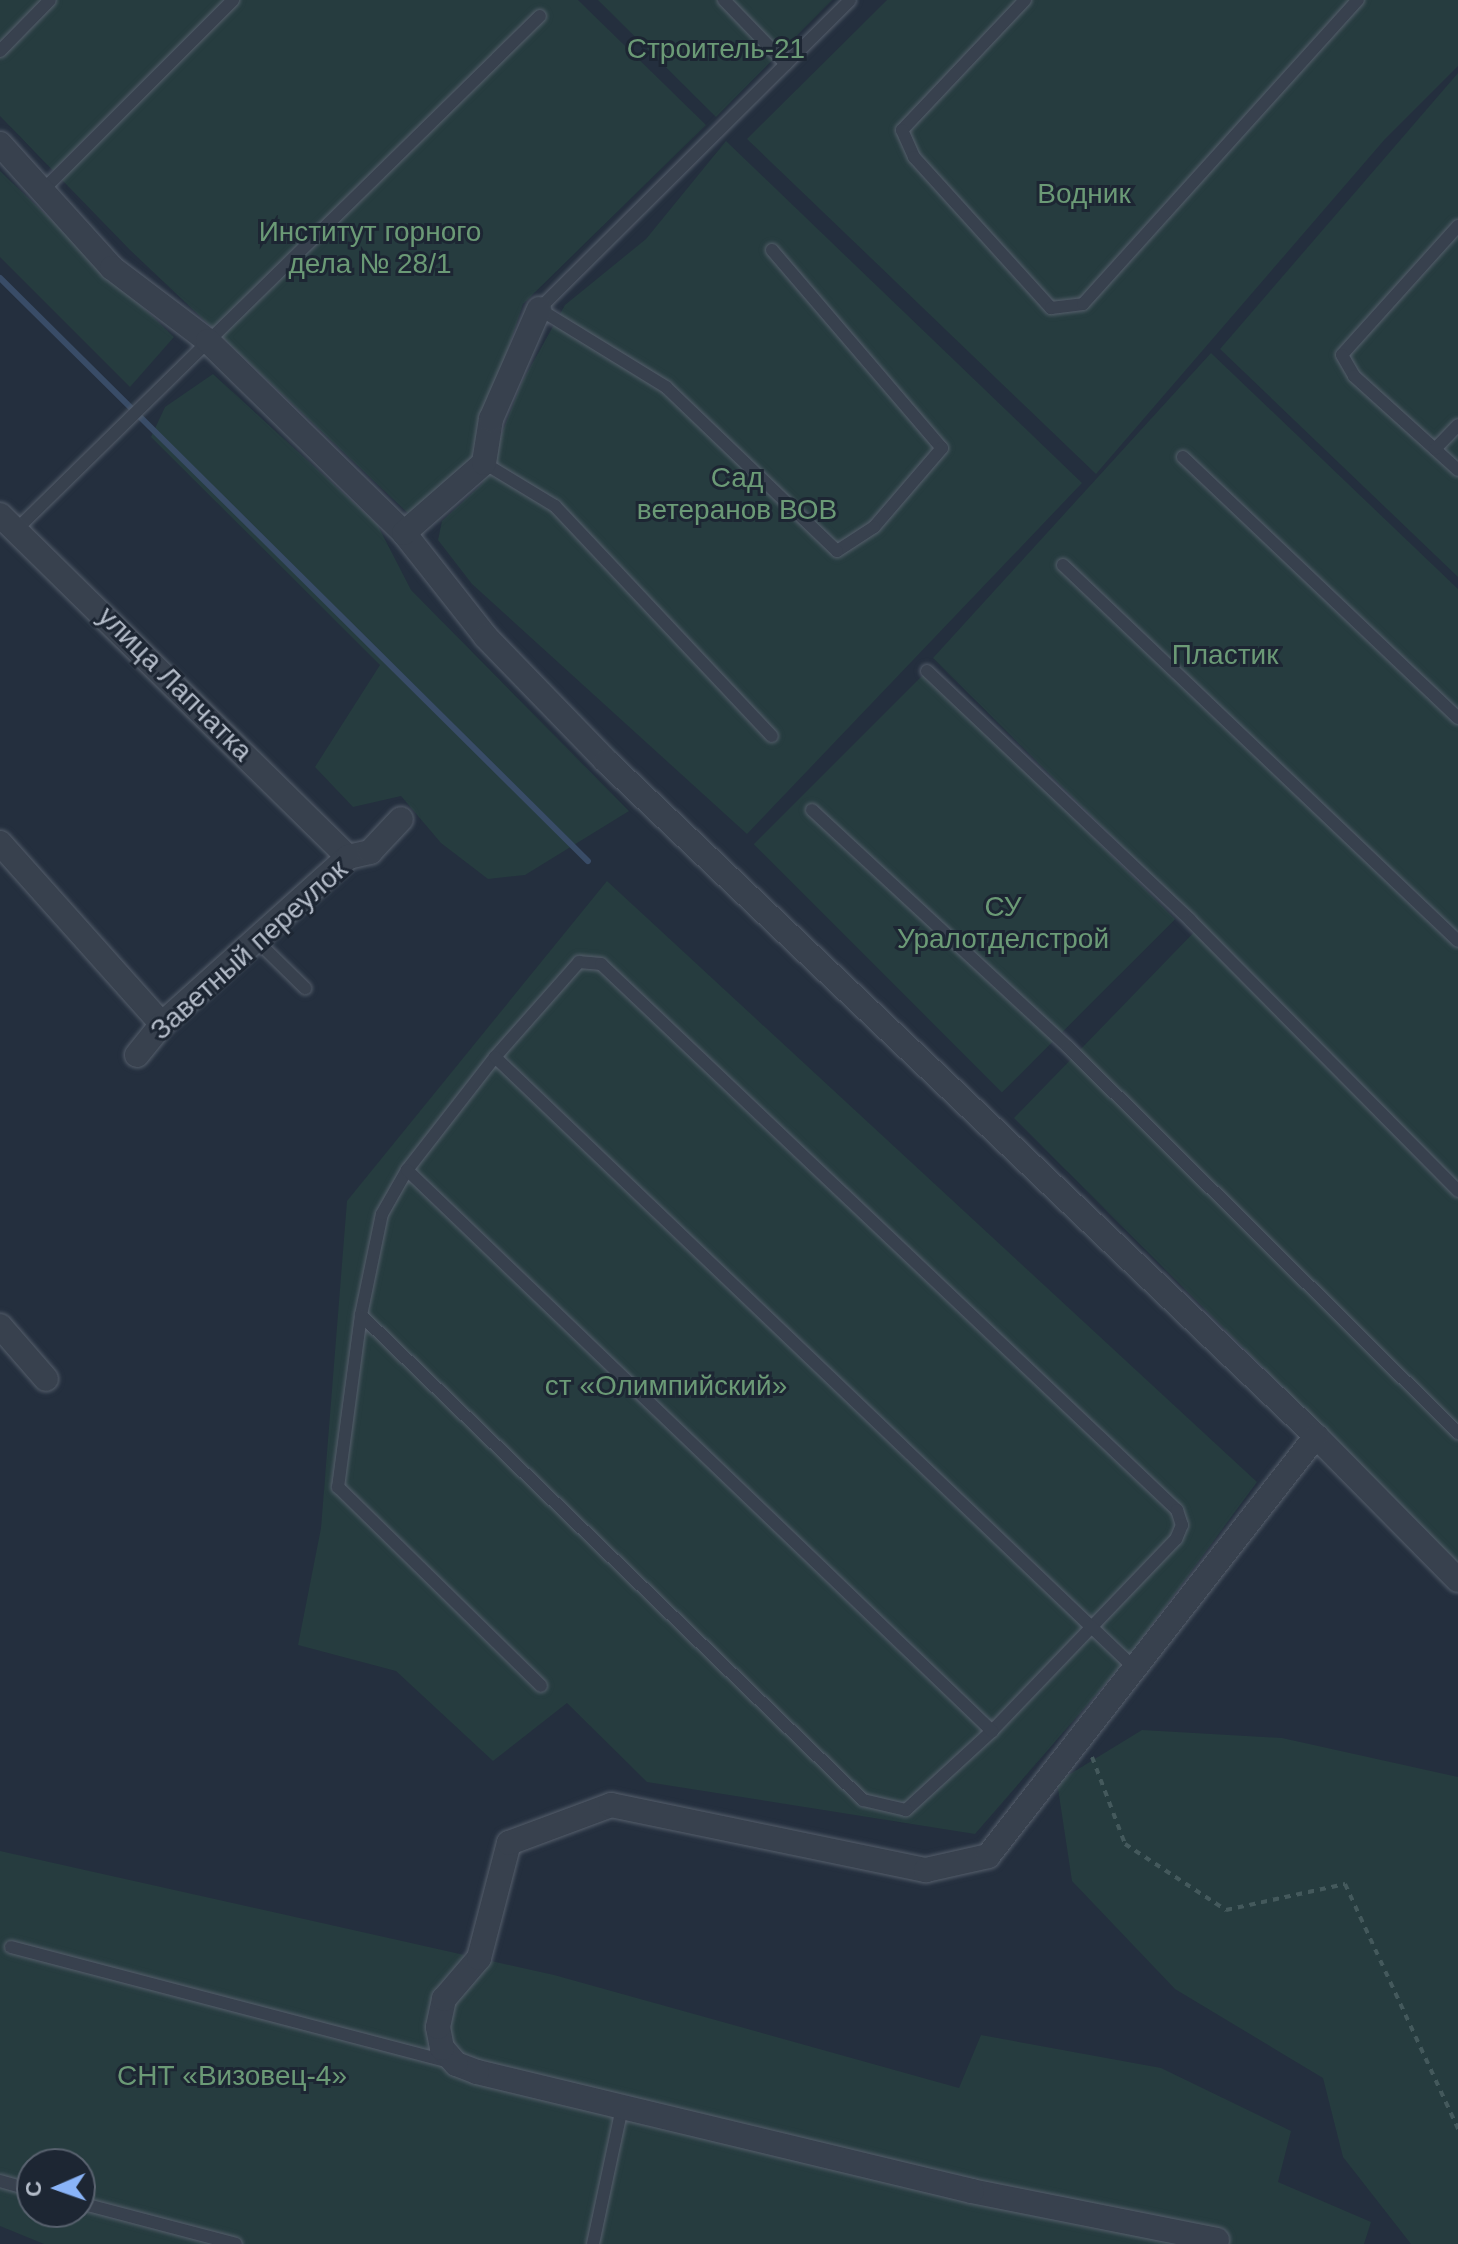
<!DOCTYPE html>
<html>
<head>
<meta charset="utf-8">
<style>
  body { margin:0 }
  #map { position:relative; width:1458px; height:2244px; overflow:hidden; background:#242f3e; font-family:Helvetica,sans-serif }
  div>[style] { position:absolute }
  .green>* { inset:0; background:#263c3f; transform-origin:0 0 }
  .stream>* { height:6px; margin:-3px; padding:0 3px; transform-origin:3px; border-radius:3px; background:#394c67 }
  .path>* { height:4px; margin-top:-2px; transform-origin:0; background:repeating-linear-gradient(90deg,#44595c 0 6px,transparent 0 12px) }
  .roads { filter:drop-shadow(0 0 2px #565f6c) drop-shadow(0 0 2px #565f6c) }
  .service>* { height:12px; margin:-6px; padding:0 6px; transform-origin:6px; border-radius:6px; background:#38414e }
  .minor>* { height:24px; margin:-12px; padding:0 12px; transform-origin:12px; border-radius:12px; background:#38414e }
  span { translate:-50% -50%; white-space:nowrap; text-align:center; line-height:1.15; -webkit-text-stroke:6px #1d2633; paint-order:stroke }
  .park-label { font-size:28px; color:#6b9a76 }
  .street-label { font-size:28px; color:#b4bcc9 }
  .north { position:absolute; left:16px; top:2148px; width:80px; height:80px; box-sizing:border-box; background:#1d2633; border:2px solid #59626f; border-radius:50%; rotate:268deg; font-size:22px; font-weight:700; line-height:32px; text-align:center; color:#b4bcc9 }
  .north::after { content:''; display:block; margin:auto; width:28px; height:36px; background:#8ab4f8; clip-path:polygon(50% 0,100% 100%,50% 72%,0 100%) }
</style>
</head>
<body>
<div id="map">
  <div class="green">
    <i style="clip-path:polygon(0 0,578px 0,706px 125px,523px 304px,470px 463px,412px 517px,130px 250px,0 116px)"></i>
    <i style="clip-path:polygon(598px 0,832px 0,716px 117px)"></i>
    <i style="clip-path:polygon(887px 0,1458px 0,1458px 66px,1385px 139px,1096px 474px,747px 139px)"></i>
    <i style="clip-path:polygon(1458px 73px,1458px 577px,1220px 349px)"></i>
    <i style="clip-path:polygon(726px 141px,1082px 483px,747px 834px,472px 584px,438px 540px,442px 521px,482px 484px,522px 382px,565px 305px,646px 239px)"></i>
    <i style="clip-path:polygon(0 171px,174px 337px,130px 387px,0 257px)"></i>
    <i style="clip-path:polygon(1211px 353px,1458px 589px,1458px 1563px,1014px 1118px,1201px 925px,933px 658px)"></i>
    <i style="clip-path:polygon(213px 374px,377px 524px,411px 590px,629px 811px,525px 875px,488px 879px,441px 843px,401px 796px,353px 807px,315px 767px,380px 665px,151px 437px,165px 407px)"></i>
    <i style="left:927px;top:671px;width:351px;height:245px;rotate:45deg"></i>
    <i style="clip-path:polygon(607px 881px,1257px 1482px,1126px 1660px,975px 1834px,647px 1782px,567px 1703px,493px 1761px,396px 1671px,298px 1645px,321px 1528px,347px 1201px)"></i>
    <i style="clip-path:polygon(1142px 1730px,1282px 1738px,1458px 1777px,1458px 2244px,1411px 2244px,1343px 2157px,1323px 2078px,1175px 1989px,1072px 1881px,1057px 1782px)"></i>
    <i style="clip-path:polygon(evenodd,0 1851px,554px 1975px,959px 2088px,981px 2035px,1161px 2068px,1291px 2131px,1278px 2182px,1371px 2222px,1364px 2244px,44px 2244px,0 2226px,0 1851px,32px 2164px,80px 2164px,80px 2212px,32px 2212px,32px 2164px)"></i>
  </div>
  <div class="stream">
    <i style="left:0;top:278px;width:828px;rotate:44.76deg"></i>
  </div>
  <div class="path">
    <i style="left:1092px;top:1757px;width:93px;rotate:69.2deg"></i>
    <i style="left:1125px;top:1844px;width:121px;rotate:33.2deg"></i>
    <i style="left:1226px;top:1910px;width:122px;rotate:-12.3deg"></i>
    <i style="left:1345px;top:1884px;width:270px;rotate:65.2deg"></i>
  </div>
  <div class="roads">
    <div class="service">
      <i style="left:724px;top:0;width:89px;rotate:45.9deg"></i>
      <i style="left:1025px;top:0;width:179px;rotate:133.4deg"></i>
      <i style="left:902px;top:130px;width:30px;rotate:66deg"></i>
      <i style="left:914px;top:157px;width:204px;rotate:47.8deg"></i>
      <i style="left:1051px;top:308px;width:32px;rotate:-7deg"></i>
      <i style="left:1083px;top:304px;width:410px;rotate:-47.9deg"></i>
      <i style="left:0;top:51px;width:71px;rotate:-45.6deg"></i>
      <i style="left:45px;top:188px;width:266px;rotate:-45deg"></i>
      <i style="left:1458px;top:226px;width:173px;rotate:132deg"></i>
      <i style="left:1342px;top:355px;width:24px;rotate:60deg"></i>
      <i style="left:1354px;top:376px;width:140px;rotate:42.1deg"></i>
      <i style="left:772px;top:250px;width:261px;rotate:49.4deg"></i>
      <i style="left:942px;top:448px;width:104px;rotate:130.7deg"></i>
      <i style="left:874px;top:527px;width:44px;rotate:147deg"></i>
      <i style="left:837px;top:551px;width:237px;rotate:-136.2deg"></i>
      <i style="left:666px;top:387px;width:149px;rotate:-148.4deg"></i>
      <i style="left:539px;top:309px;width:438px;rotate:-44.8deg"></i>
      <i style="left:1435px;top:449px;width:33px;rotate:-46deg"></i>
      <i style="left:1183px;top:457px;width:379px;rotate:43.5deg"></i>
      <i style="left:484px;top:463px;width:83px;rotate:31.2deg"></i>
      <i style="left:555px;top:506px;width:316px;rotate:46.7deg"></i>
      <i style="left:18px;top:528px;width:731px;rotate:-44.45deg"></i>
      <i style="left:1063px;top:565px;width:545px;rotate:43.59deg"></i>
      <i style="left:927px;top:671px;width:362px;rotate:43.4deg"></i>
      <i style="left:1190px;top:920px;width:381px;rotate:45.3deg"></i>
      <i style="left:812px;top:810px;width:349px;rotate:42.8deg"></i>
      <i style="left:1068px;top:1047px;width:549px;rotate:44.7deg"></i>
      <i style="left:256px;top:940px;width:69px;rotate:44.4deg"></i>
      <i style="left:579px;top:962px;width:22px;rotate:5deg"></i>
      <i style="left:601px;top:964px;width:794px;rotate:43.47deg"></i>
      <i style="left:1177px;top:1510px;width:16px;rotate:72deg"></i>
      <i style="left:1182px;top:1525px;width:15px;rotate:113deg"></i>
      <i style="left:1176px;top:1539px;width:266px;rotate:133.8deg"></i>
      <i style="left:992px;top:1731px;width:117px;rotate:137.4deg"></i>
      <i style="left:906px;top:1810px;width:44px;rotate:-166.9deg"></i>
      <i style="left:863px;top:1800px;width:698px;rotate:-135.99deg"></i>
      <i style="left:361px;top:1315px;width:103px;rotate:-78.3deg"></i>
      <i style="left:382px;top:1214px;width:51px;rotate:-60.4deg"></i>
      <i style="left:407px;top:1170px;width:143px;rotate:-52.1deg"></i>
      <i style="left:495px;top:1057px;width:127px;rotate:-48.5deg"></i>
      <i style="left:495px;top:1057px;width:873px;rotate:43.7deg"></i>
      <i style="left:407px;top:1170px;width:811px;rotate:43.8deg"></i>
      <i style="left:361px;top:1315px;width:174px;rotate:97.6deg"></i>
      <i style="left:338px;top:1487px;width:284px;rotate:44.4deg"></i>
      <i style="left:11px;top:1947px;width:453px;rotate:14.7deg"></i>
      <i style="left:0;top:2181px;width:33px;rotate:16deg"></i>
      <i style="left:80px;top:2203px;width:161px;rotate:14.7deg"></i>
      <i style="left:593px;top:2244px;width:140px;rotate:-78deg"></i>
    </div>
    <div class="minor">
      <i style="left:0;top:144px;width:167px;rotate:47.9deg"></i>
      <i style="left:112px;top:268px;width:121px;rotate:37.2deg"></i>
      <i style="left:208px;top:341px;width:274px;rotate:44.4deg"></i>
      <i style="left:404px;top:533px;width:132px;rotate:51.7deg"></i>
      <i style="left:486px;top:637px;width:173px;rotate:45.9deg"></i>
      <i style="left:606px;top:761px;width:980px;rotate:43.55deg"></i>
      <i style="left:1316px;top:1436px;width:202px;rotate:45.4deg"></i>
      <i style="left:0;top:515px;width:488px;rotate:44.5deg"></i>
      <i style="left:404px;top:533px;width:106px;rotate:-41.2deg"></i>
      <i style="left:484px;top:463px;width:45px;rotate:-81deg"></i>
      <i style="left:491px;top:419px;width:120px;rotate:-66.4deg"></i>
      <i style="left:0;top:843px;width:243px;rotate:48.2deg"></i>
      <i style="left:137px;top:1055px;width:40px;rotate:-51deg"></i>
      <i style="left:162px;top:1024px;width:250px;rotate:-41.9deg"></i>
      <i style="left:348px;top:857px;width:23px;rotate:-13deg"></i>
      <i style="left:370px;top:852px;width:45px;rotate:-46.8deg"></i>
      <i style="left:0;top:1326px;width:70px;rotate:49deg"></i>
      <i style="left:1217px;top:2240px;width:250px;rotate:-168.7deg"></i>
      <i style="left:972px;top:2191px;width:509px;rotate:-166.48deg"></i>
      <i style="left:477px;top:2072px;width:22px;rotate:-159deg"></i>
      <i style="left:456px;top:2064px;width:21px;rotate:-131deg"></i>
      <i style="left:442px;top:2048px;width:21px;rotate:-101deg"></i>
      <i style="left:438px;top:2027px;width:29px;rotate:-78deg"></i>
      <i style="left:444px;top:1999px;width:54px;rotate:-49.5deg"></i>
      <i style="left:479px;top:1958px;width:119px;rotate:-75.4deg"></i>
      <i style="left:509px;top:1843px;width:109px;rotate:-20.4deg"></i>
      <i style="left:611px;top:1805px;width:322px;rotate:11.7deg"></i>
      <i style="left:926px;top:1870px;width:64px;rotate:-12.7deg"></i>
      <i style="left:988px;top:1856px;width:533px;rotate:-52.01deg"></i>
    </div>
  </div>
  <div class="park-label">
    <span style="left:716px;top:49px">Строитель-21</span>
    <span style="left:1084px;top:194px">Водник</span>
    <span style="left:370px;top:248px">Институт горного<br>дела № 28/1</span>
    <span style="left:737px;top:494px">Сад<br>ветеранов ВОВ</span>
    <span style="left:1225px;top:655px">Пластик</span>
    <span style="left:1003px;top:923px">СУ<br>Уралотделстрой</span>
    <span style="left:666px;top:1386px">ст «Олимпийский»</span>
    <span style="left:232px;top:2076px">СНТ «Визовец-4»</span>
  </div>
  <div class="street-label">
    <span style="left:175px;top:684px;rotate:45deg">улица Лапчатка</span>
    <span style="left:249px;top:950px;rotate:-42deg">Заветный переулок</span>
  </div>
  <div class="north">С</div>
</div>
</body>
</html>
